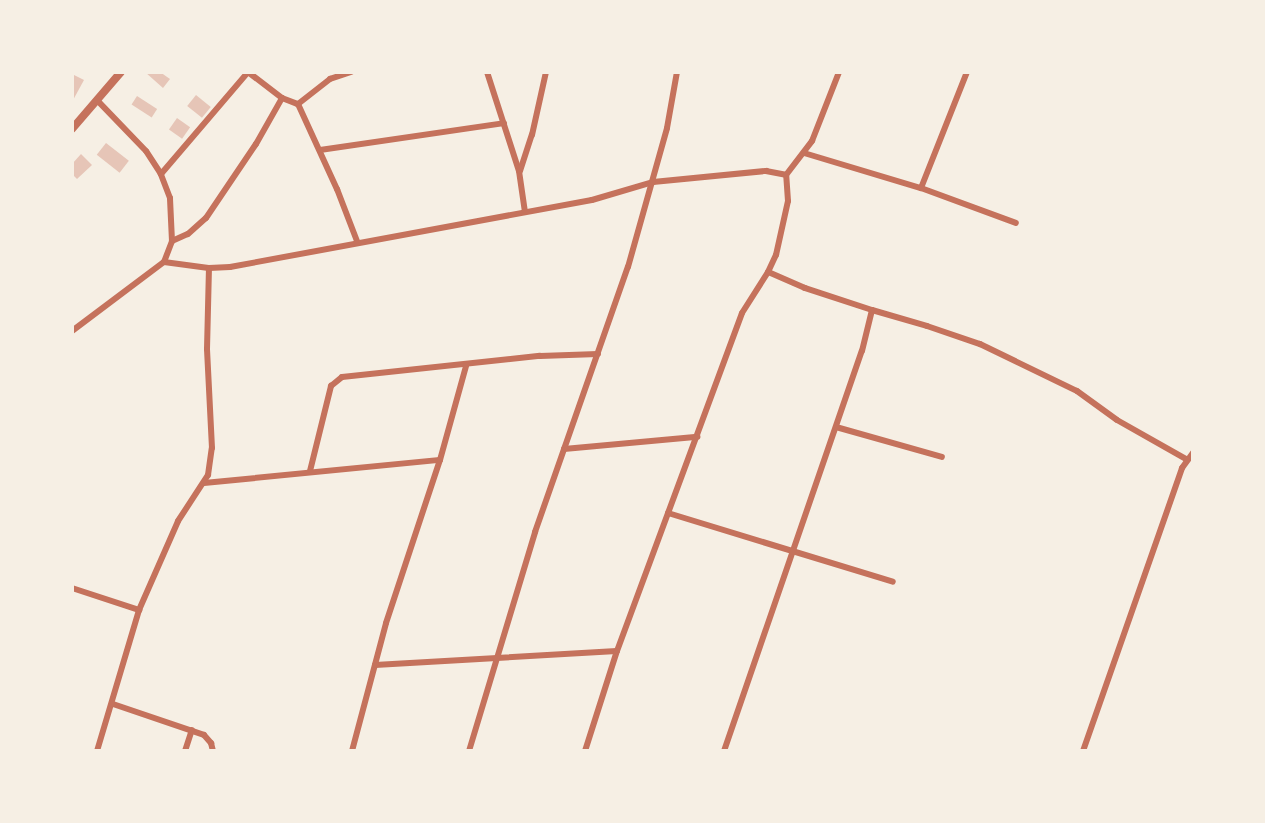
<!DOCTYPE html>
<html>
<head>
<meta charset="utf-8">
<style>
  body { margin:0 }
  #map { position:relative; width:1265px; height:823px; overflow:hidden; background:#f6efe4; font-family:Spectral,serif }
  div>[style] { position:absolute }
  .building>* { inset:0; background:#e6c5b7; transform-origin:0 0 }
  .minor>* { height:6px; margin:-3px; padding:0 3px; transform-origin:3px; border-radius:3px; background:#c5725c }
  .tertiary>* { height:8px; margin:-4px; padding:0 4px; transform-origin:4px; border-radius:4px; background:#c5725c }
  span { translate:-50% -50%; white-space:nowrap; text-align:center; line-height:1.15; -webkit-text-stroke:6px #f6efe4; paint-order:stroke }
  .frame { position:absolute; inset:0; border:74px solid #f6efe4; pointer-events:none }
</style>
</head>
<body>
<div id="map">
  <div class="building">
    <i style="clip-path:polygon(145px 72px,160px 72px,170px 79px,163px 88px)"></i>
    <i style="clip-path:polygon(72px 74px,84px 80px,72px 102px)"></i>
    <i style="left:196px;top:95px;width:19px;height:14px;rotate:39deg"></i>
    <i style="left:137px;top:96px;width:24px;height:10px;rotate:33deg"></i>
    <i style="left:177px;top:118px;width:16px;height:14px;rotate:35deg"></i>
    <i style="left:106px;top:143px;width:29px;height:15px;rotate:38deg"></i>
    <i style="clip-path:polygon(81px 154px,92px 165px,77px 179px,72px 174px,72px 164px)"></i>
  </div>
  <div class="minor">
    <i style="left:248px;top:72px;width:43px;rotate:37.4deg"></i>
    <i style="left:282px;top:98px;width:17px;rotate:21deg"></i>
    <i style="left:351px;top:72px;width:22px;rotate:162deg"></i>
    <i style="left:330px;top:79px;width:41px;rotate:142deg"></i>
    <i style="left:298px;top:104px;width:94px;rotate:65.4deg"></i>
    <i style="left:337px;top:189px;width:56px;rotate:69deg"></i>
    <i style="left:487px;top:72px;width:104px;rotate:72.1deg"></i>
    <i style="left:519px;top:171px;width:41px;rotate:81.7deg"></i>
    <i style="left:320px;top:150px;width:186px;rotate:-8.3deg"></i>
    <i style="left:804px;top:153px;width:122px;rotate:16.7deg"></i>
    <i style="left:921px;top:188px;width:125px;rotate:-68.4deg"></i>
    <i style="left:520px;top:171px;width:38px;rotate:-72deg"></i>
    <i style="left:532px;top:135px;width:65px;rotate:-77.5deg"></i>
    <i style="left:161px;top:174px;width:134px;rotate:-49.5deg"></i>
    <i style="left:921px;top:188px;width:101px;rotate:20.2deg"></i>
    <i style="left:172px;top:241px;width:17px;rotate:-24deg"></i>
    <i style="left:188px;top:234px;width:24px;rotate:-42deg"></i>
    <i style="left:206px;top:218px;width:89px;rotate:-56deg"></i>
    <i style="left:256px;top:144px;width:53px;rotate:-60.5deg"></i>
    <i style="left:164px;top:262px;width:45px;rotate:7.6deg"></i>
    <i style="left:209px;top:268px;width:21px;rotate:-3deg"></i>
    <i style="left:230px;top:267px;width:368px;rotate:-10.5deg"></i>
    <i style="left:592px;top:200px;width:64px;rotate:-16.4deg"></i>
    <i style="left:653px;top:182px;width:114px;rotate:-5.6deg"></i>
    <i style="left:766px;top:171px;width:20px;rotate:11deg"></i>
    <i style="left:872px;top:310px;width:57px;rotate:16.2deg"></i>
    <i style="left:927px;top:326px;width:56px;rotate:18.8deg"></i>
    <i style="left:980px;top:344px;width:108px;rotate:25.9deg"></i>
    <i style="left:1077px;top:391px;width:49px;rotate:35.9deg"></i>
    <i style="left:1117px;top:420px;width:79px;rotate:29.5deg"></i>
    <i style="left:72px;top:331px;width:115px;rotate:-36.9deg"></i>
    <i style="left:164px;top:262px;width:22px;rotate:-69deg"></i>
    <i style="left:172px;top:241px;width:43px;rotate:-92.7deg"></i>
    <i style="left:170px;top:198px;width:26px;rotate:-111deg"></i>
    <i style="left:161px;top:174px;width:27px;rotate:-123deg"></i>
    <i style="left:146px;top:151px;width:71px;rotate:-133.9deg"></i>
    <i style="left:836px;top:427px;width:110px;rotate:15.8deg"></i>
    <i style="left:564px;top:449px;width:134px;rotate:-5.2deg"></i>
    <i style="left:310px;top:471px;width:88px;rotate:-76.1deg"></i>
    <i style="left:331px;top:386px;width:14px;rotate:-39deg"></i>
    <i style="left:342px;top:377px;width:199px;rotate:-6.1deg"></i>
    <i style="left:540px;top:356px;width:58px;rotate:-2deg"></i>
    <i style="left:204px;top:483px;width:237px;rotate:-5.6deg"></i>
    <i style="left:668px;top:513px;width:235px;rotate:17deg"></i>
    <i style="left:72px;top:588px;width:71px;rotate:18.2deg"></i>
    <i style="left:375px;top:665px;width:242px;rotate:-3.3deg"></i>
    <i style="left:113px;top:704px;width:96px;rotate:18.8deg"></i>
    <i style="left:204px;top:735px;width:11px;rotate:49deg"></i>
    <i style="left:211px;top:743px;width:8px;rotate:76deg"></i>
    <i style="left:97px;top:751px;width:147px;rotate:-73.4deg"></i>
    <i style="left:139px;top:610px;width:97px;rotate:-66.3deg"></i>
    <i style="left:178px;top:521px;width:55px;rotate:-56.9deg"></i>
    <i style="left:208px;top:475px;width:27px;rotate:-82deg"></i>
    <i style="left:212px;top:448px;width:99px;rotate:-92.9deg"></i>
    <i style="left:207px;top:349px;width:81px;rotate:-88.6deg"></i>
    <i style="left:185px;top:751px;width:22px;rotate:-72deg"></i>
    <i style="left:352px;top:751px;width:132px;rotate:-75.1deg"></i>
    <i style="left:386px;top:623px;width:172px;rotate:-71.7deg"></i>
    <i style="left:440px;top:460px;width:98px;rotate:-74.5deg"></i>
    <i style="left:469px;top:751px;width:229px;rotate:-73.2deg"></i>
    <i style="left:535px;top:532px;width:281px;rotate:-70.7deg"></i>
    <i style="left:628px;top:267px;width:144px;rotate:-74.3deg"></i>
    <i style="left:667px;top:128px;width:57px;rotate:-79.9deg"></i>
    <i style="left:585px;top:751px;width:105px;rotate:-72.3deg"></i>
    <i style="left:617px;top:651px;width:360px;rotate:-69.7deg"></i>
    <i style="left:742px;top:313px;width:49px;rotate:-57.6deg"></i>
    <i style="left:768px;top:272px;width:19px;rotate:-65deg"></i>
    <i style="left:776px;top:255px;width:55px;rotate:-77.5deg"></i>
    <i style="left:788px;top:201px;width:26px;rotate:-94deg"></i>
    <i style="left:786px;top:175px;width:43px;rotate:-52.6deg"></i>
    <i style="left:812px;top:141px;width:74px;rotate:-68.6deg"></i>
    <i style="left:724px;top:751px;width:423px;rotate:-71deg"></i>
    <i style="left:862px;top:351px;width:42px;rotate:-76.3deg"></i>
    <i style="left:872px;top:310px;width:71px;rotate:-161.8deg"></i>
    <i style="left:805px;top:288px;width:40px;rotate:-156.6deg"></i>
    <i style="left:1083px;top:751px;width:300px;rotate:-70.7deg"></i>
    <i style="left:1182px;top:468px;width:19px;rotate:-54deg"></i>
  </div>
  <div class="tertiary">
    <i style="left:72px;top:129px;width:75px;rotate:-49.3deg"></i>
  </div>
  <div class="frame"></div>
</div>
</body>
</html>
